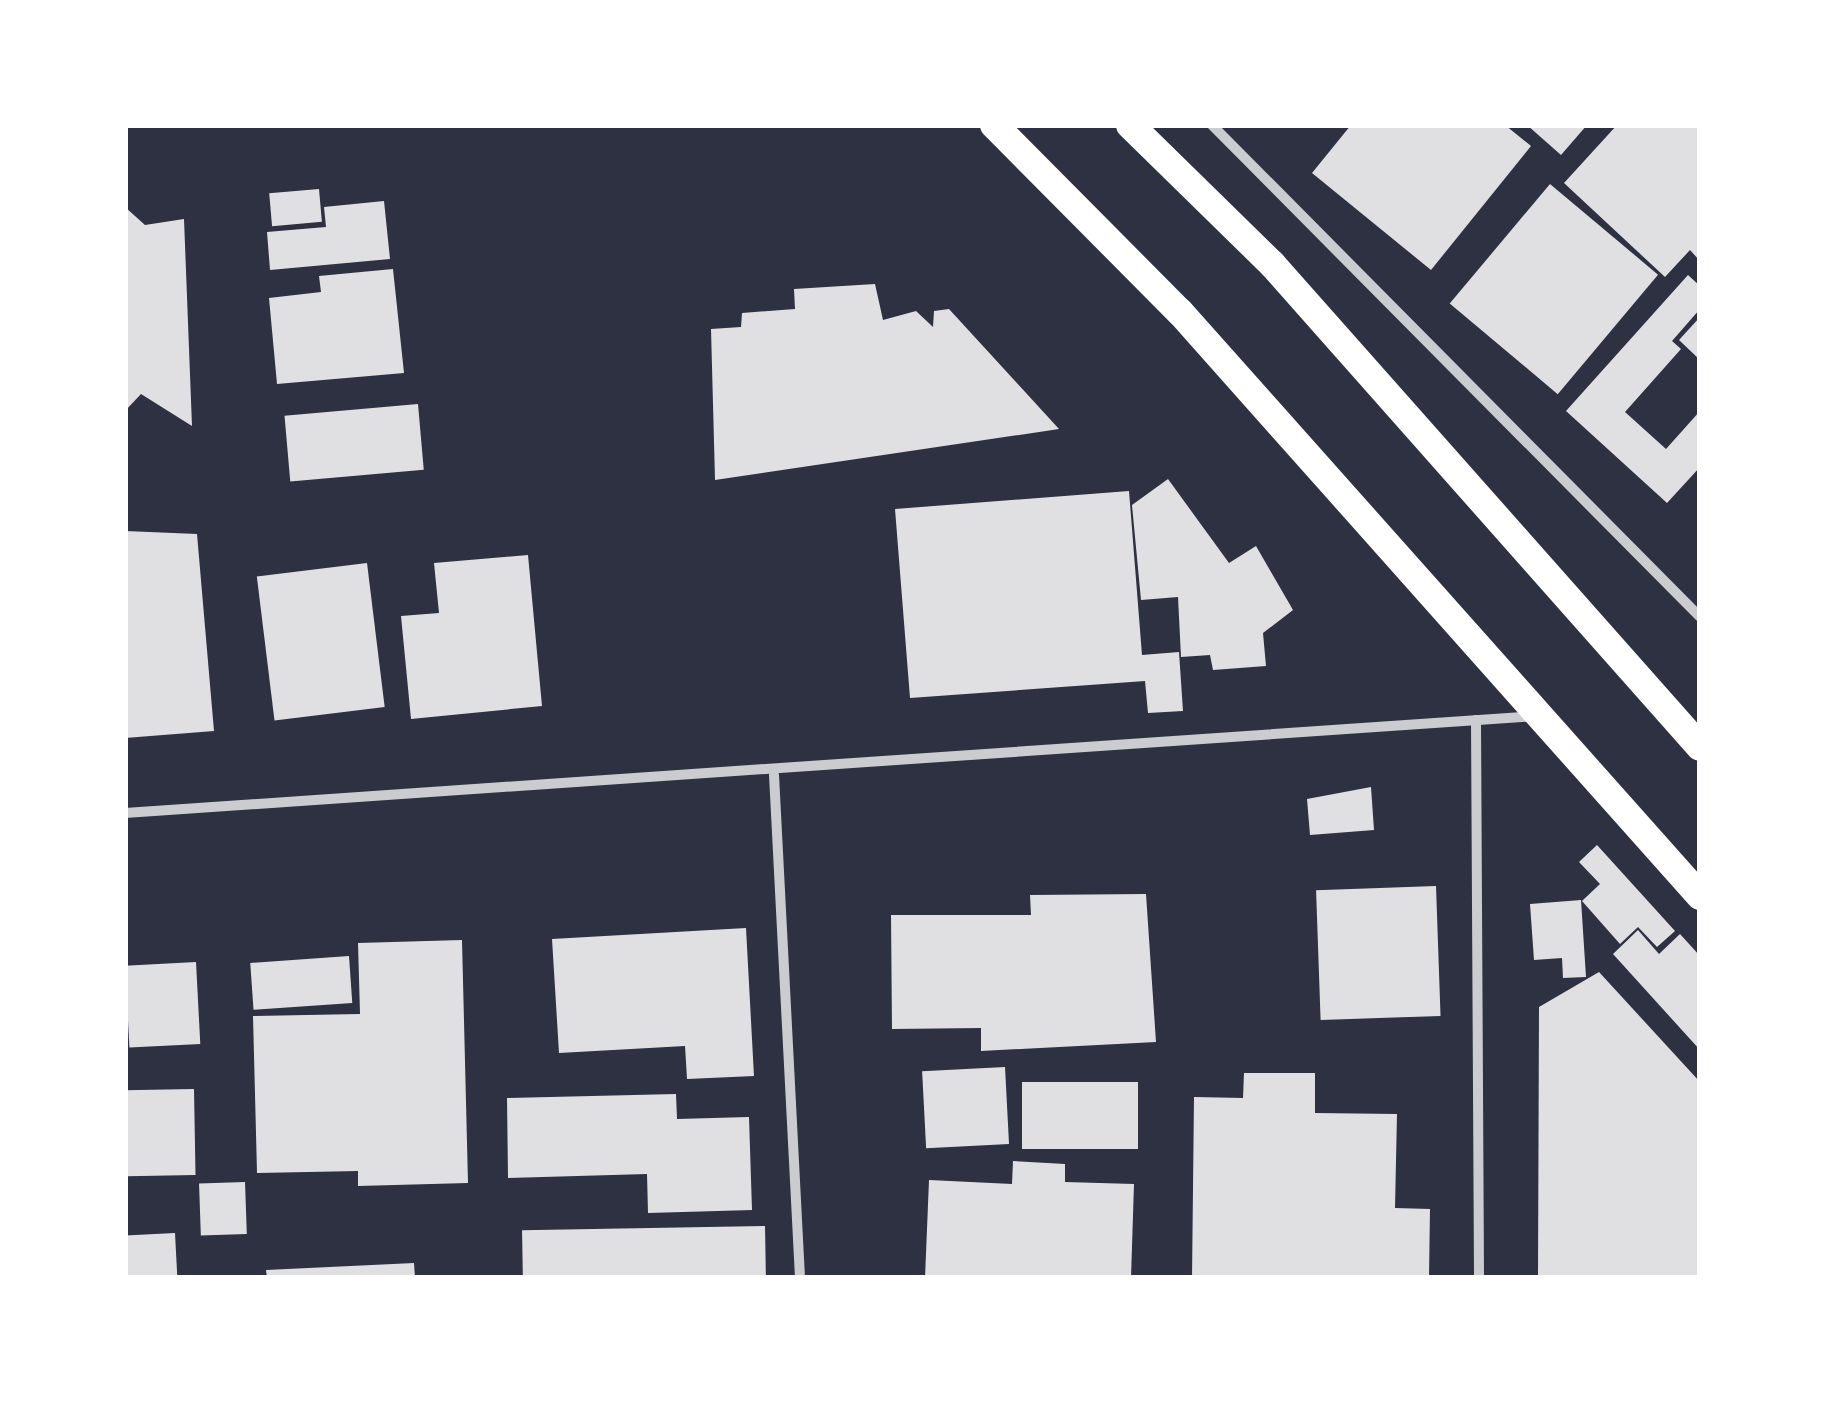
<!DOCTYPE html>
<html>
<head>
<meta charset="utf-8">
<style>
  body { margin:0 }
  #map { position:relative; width:1825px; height:1403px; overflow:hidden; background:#2d3142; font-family:"Varela Round",sans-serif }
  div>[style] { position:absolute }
  .building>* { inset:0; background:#e0e0e3; transform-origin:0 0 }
  .minor>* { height:10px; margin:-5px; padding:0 5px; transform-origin:5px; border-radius:5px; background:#caccd0 }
  .trunk>* { height:28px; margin:-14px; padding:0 14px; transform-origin:14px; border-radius:14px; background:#fff }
  span { translate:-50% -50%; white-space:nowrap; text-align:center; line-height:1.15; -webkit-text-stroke:10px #fff; paint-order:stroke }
  .frame { position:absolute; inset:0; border:128px solid #fff; pointer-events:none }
</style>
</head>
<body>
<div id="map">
  <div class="building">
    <i style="clip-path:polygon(1351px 125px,1505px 125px,1531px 146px,1431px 270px,1312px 173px)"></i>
    <i style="clip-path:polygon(1527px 125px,1587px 125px,1561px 155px)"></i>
    <i style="clip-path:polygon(1617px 125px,1700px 125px,1700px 261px,1690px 250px,1665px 277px,1564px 183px)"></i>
    <i style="left:1550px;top:184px;width:141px;height:156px;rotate:40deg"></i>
    <i style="left:319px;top:189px;width:33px;height:50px;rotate:85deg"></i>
    <i style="clip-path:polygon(384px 201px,390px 259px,270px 270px,267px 232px,326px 227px,324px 207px)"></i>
    <i style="clip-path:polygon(125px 207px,145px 225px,184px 219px,192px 426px,141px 394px,125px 411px)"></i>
    <i style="clip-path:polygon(393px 269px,404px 373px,277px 384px,269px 298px,321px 292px,319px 276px)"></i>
    <i style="clip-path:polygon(1688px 275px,1700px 286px,1700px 309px,1672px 341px,1681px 349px,1625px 412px,1666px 449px,1700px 411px,1700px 467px,1667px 503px,1566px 411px)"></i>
    <i style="clip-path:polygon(875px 284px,883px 320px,916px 311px,933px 327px,934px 311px,949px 309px,1059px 429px,715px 480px,711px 329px,741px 327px,742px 313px,795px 309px,794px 289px)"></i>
    <i style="clip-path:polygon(1700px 317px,1700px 360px,1679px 340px)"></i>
    <i style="left:418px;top:404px;width:66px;height:134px;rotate:85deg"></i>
    <i style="clip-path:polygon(1168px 479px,1229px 563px,1256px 546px,1293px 610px,1263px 633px,1266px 666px,1213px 670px,1210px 655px,1181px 657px,1178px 597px,1141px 600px,1132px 505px)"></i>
    <i style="clip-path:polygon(1129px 491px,1142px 655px,1179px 652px,1183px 711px,1148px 713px,1145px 681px,910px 698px,895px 509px)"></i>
    <i style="clip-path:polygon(125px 531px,197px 534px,214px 731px,125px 738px)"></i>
    <i style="clip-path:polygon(528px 555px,542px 706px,411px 719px,401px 616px,439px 613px,434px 563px)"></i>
    <i style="left:367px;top:563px;width:145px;height:111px;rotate:83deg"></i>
    <i style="clip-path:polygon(1371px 787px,1374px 830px,1310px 835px,1307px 799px)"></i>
    <i style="clip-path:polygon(1597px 845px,1675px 931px,1657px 947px,1638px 927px,1620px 944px,1582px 901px,1600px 884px,1579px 862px)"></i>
    <i style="left:1436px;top:886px;width:130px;height:120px;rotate:88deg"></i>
    <i style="clip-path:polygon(1146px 894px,1156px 1042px,981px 1051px,981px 1028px,892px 1029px,891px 915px,1031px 915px,1030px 895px)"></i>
    <i style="clip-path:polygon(1581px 900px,1586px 977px,1563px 978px,1562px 958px,1534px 960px,1530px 904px)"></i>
    <i style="clip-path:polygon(746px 928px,754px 1076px,687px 1079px,685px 1046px,559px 1053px,552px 939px)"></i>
    <i style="clip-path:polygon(1638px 930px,1659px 954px,1680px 934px,1700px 956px,1700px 1050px,1613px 954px)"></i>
    <i style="clip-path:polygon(462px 940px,468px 1183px,358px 1186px,358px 1171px,257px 1173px,253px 1016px,360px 1014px,358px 943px)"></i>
    <i style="left:349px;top:956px;width:47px;height:99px;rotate:86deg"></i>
    <i style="left:196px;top:962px;width:82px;height:71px;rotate:87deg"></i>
    <i style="clip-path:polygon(1599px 972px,1700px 1082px,1700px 1278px,1538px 1278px,1539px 1007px)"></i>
    <i style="left:1005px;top:1067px;width:77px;height:83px;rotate:87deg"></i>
    <i style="clip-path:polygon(1244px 1073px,1315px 1073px,1315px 1113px,1397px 1114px,1395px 1208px,1430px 1209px,1429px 1278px,1192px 1278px,1194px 1097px,1243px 1098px)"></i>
    <i style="left:1022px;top:1082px;width:116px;height:67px"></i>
    <i style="left:194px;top:1089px;width:86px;height:69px;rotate:89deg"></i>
    <i style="clip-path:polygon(676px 1094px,677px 1119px,749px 1117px,752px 1210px,648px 1213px,647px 1174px,508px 1178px,507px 1098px)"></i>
    <i style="clip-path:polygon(1013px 1161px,1065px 1164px,1065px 1182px,1134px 1184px,1131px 1278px,925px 1278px,929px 1180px,1012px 1184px)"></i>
    <i style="left:245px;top:1182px;width:52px;height:46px;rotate:88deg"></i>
    <i style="left:765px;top:1226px;width:52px;height:243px;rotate:89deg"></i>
    <i style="left:175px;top:1233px;width:45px;height:50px;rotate:87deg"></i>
    <i style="clip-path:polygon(414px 1263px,415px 1278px,267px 1278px,266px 1270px)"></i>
  </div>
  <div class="minor">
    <i style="left:1212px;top:125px;width:693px;rotate:45.23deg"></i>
    <i style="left:1476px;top:720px;width:558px;rotate:89.69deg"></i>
    <i style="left:774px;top:775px;width:504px;rotate:87.04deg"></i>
    <i style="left:125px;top:813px;width:1414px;rotate:-3.93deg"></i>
  </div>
  <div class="trunk">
    <i style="left:994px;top:125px;width:264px;rotate:45.2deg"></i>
    <i style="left:1180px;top:312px;width:782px;rotate:48.32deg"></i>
    <i style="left:1130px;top:125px;width:199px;rotate:44.4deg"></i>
    <i style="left:1272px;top:264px;width:645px;rotate:48.45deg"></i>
  </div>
  <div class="frame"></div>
</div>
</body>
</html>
